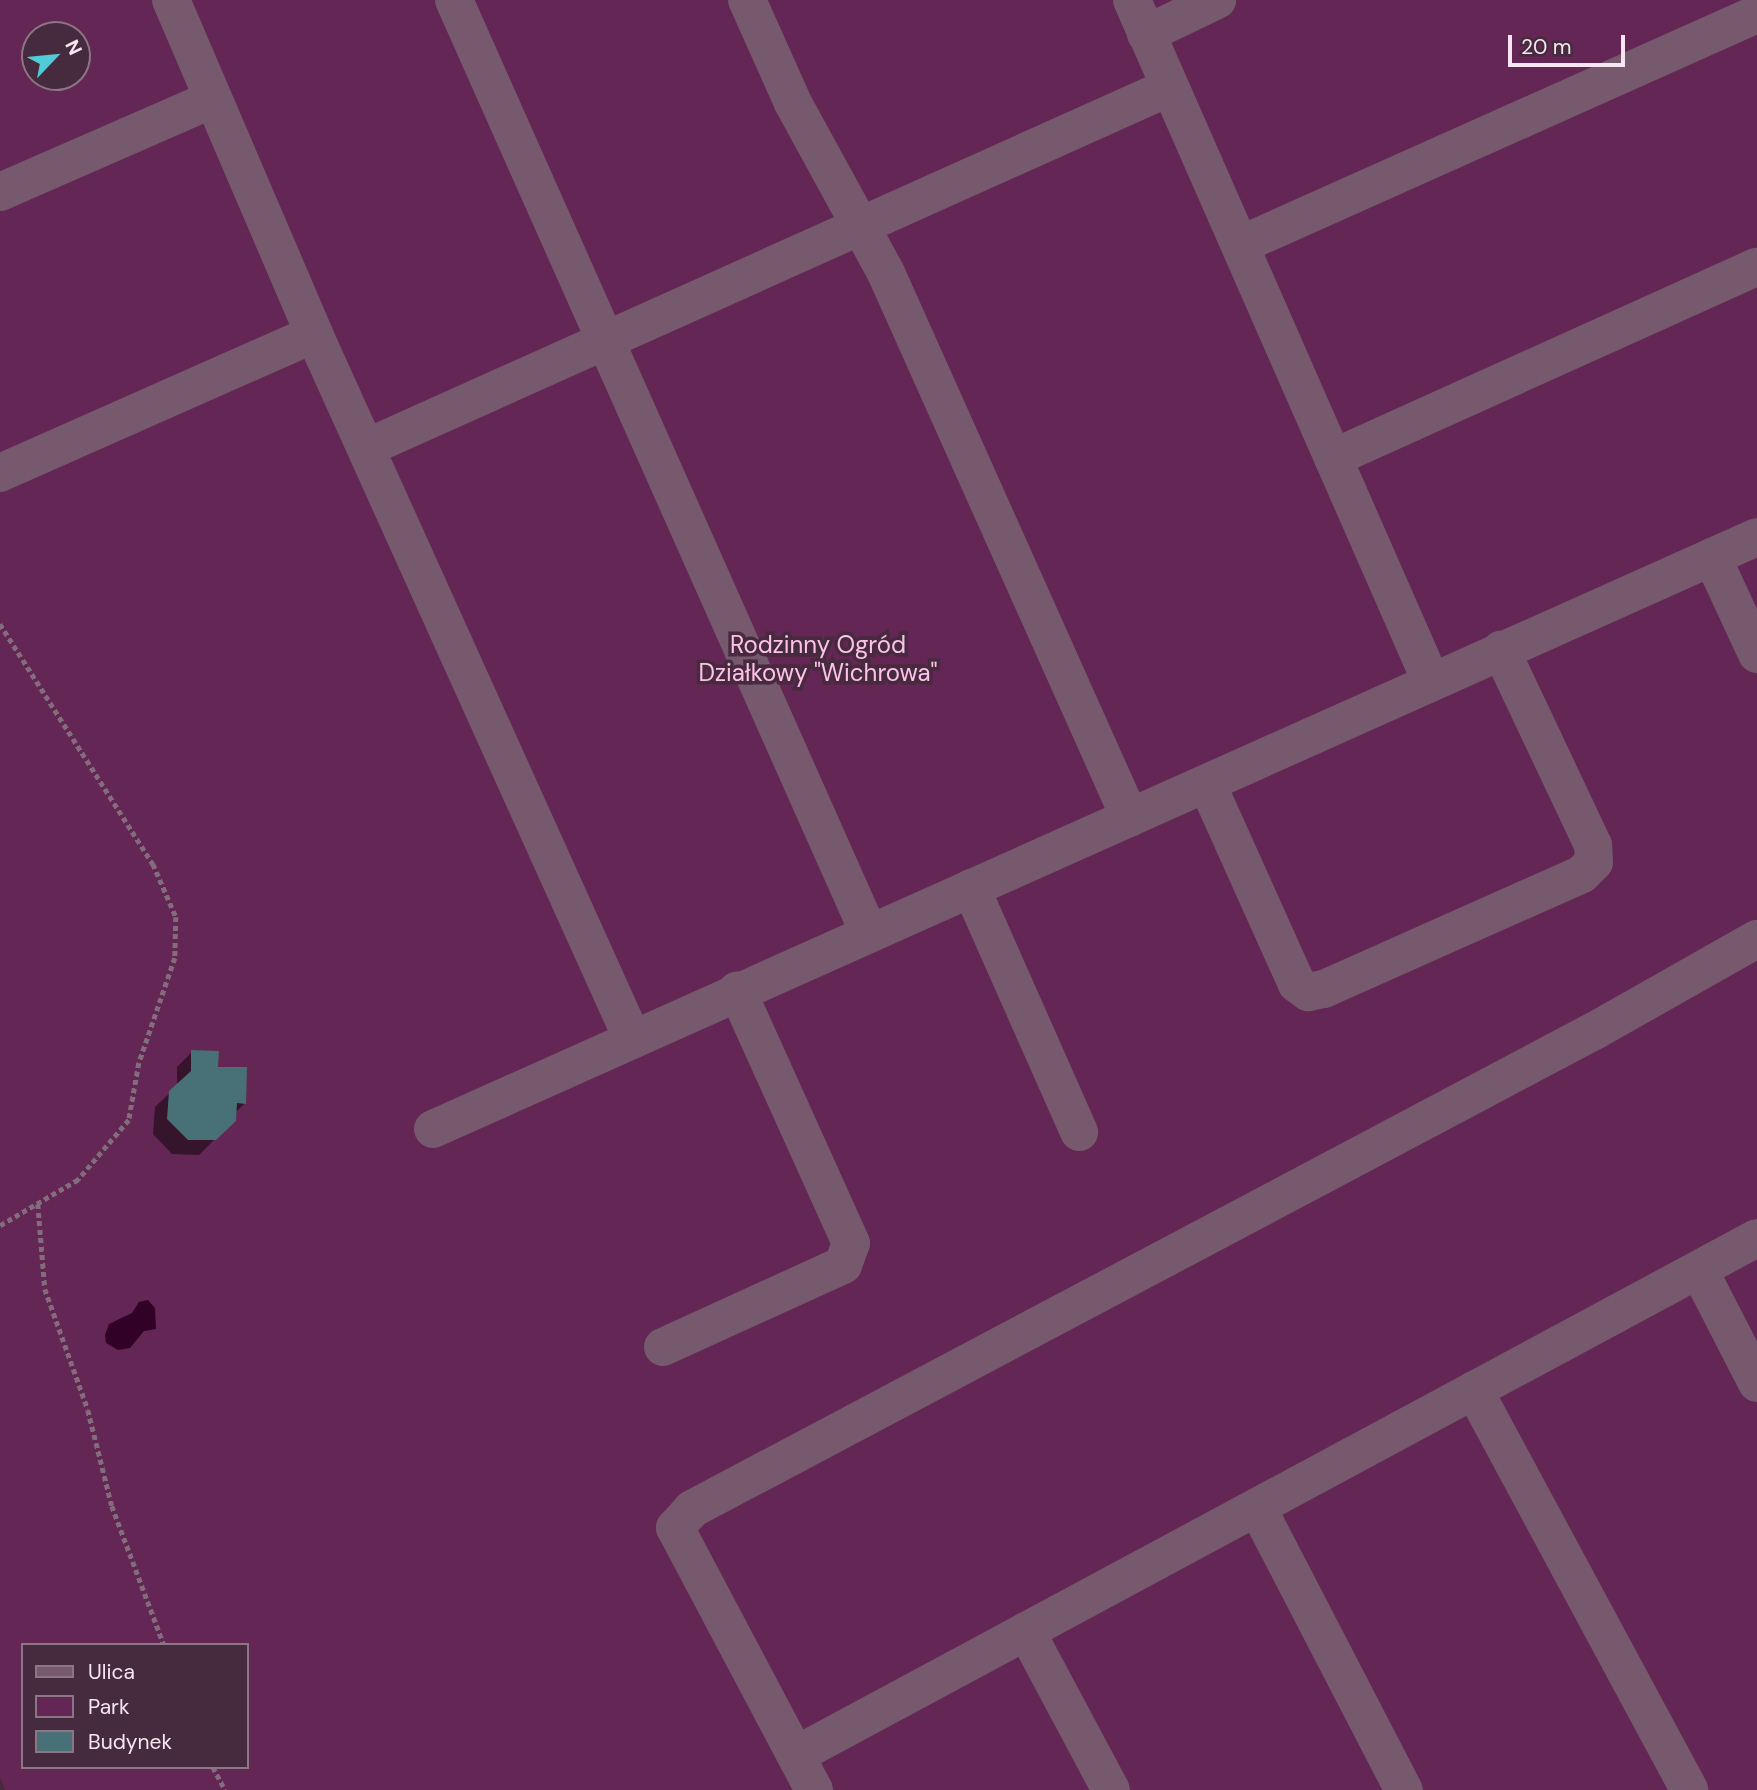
<!DOCTYPE html>
<html>
<head>
<meta charset="utf-8">
<style>
  body { margin:0 }
  #map { position:relative; width:1757px; height:1790px; overflow:hidden; background:#452b3d; font-family:"DM Sans",sans-serif }
  div>[style] { position:absolute }
  .green>* { inset:0; background:#642654 }
  .water>* { inset:0; background:#320128 }
  .shadow>* { inset:0; background:#0007 }
  .building>* { inset:0; background:#477176 }
  .path>* { height:4.5px; margin-top:-2.25px; transform-origin:0; background:repeating-linear-gradient(90deg,#836c7b 0 5px,transparent 0 8.5px) }
  .minor>* { height:38px; margin:-19px; padding:0 19px; transform-origin:19px; border-radius:19px; background:#76596d }
  span { translate:-50% -50%; white-space:nowrap; text-align:center; line-height:1.15; -webkit-text-stroke:7px #452b3d; paint-order:stroke }
  .park-label { font-size:24px; color:#fec1ea }
  .legend { position:absolute; left:21px; top:1643px; width:228px; height:126px; box-sizing:border-box; background:#452b3d; border:2px solid #8c7685; margin:0; padding:9px 12px; list-style:none; font-size:21px; color:#f7e6f1 }
  .legend li { display:flex; align-items:center; gap:14px; height:35px }
  .legend b { width:35px; border:2px solid #8c7685 }
  .north { position:absolute; left:21px; top:21px; width:70px; height:70px; box-sizing:border-box; background:#452b3d; border:2px solid #8c7685; border-radius:50%; rotate:64deg; font-size:19px; font-weight:700; line-height:28px; text-align:center; color:#f7e6f1 }
  .north::after { content:''; display:block; margin:auto; width:24px; height:32px; background:#52cbd8; clip-path:polygon(50% 0,100% 100%,50% 72%,0 100%) }
  .scale { position:absolute; left:1508px; top:35px; width:117px; height:32px; box-sizing:border-box; border:4px solid #f7e6f1; border-top:0; padding-left:9px; font-size:21px; line-height:24px; white-space:nowrap; color:#f7e6f1; -webkit-text-stroke:5px #452b3d; paint-order:stroke }
</style>
</head>
<body>
<div id="map">
  <div class="green">
    <i style="clip-path:polygon(evenodd,0 0,1757px 0,1757px 1790px,5px 1790px,0 1777px,0 0,35px 35px,77px 35px,77px 77px,35px 77px,35px 35px,0 0,23px 1645px,247px 1645px,247px 1767px,23px 1767px,23px 1645px)"></i>
  </div>
  <div class="water">
    <i style="clip-path:polygon(148px 1300px,155px 1308px,156px 1329px,144px 1331px,130px 1348px,118px 1350px,106px 1343px,105px 1335px,109px 1324px,132px 1313px,139px 1302px)"></i>
  </div>
  <div class="shadow">
    <i style="clip-path:polygon(192px 1052px,216px 1068px,245px 1103px,235px 1113px,234px 1120px,199px 1155px,172px 1154px,153px 1134px,155px 1107px,177px 1086px,177px 1067px)"></i>
  </div>
  <div class="building">
    <i style="clip-path:polygon(191px 1050px,219px 1051px,218px 1067px,247px 1067px,246px 1104px,237px 1103px,236px 1121px,216px 1140px,188px 1140px,167px 1119px,169px 1091px,191px 1071px)"></i>
  </div>
  <div class="path">
    <i style="left:0;top:624px;width:285px;rotate:57.5deg"></i>
    <i style="left:153px;top:864px;width:58px;rotate:66.5deg"></i>
    <i style="left:176px;top:917px;width:41px;rotate:91.4deg"></i>
    <i style="left:175px;top:958px;width:111px;rotate:108.9deg"></i>
    <i style="left:139px;top:1063px;width:58px;rotate:100deg"></i>
    <i style="left:129px;top:1120px;width:79px;rotate:130.4deg"></i>
    <i style="left:78px;top:1180px;width:91px;rotate:149.5deg"></i>
    <i style="left:38px;top:1204px;width:85px;rotate:85.3deg"></i>
    <i style="left:45px;top:1289px;width:128px;rotate:70.4deg"></i>
    <i style="left:88px;top:1410px;width:99px;rotate:76deg"></i>
    <i style="left:112px;top:1506px;width:148px;rotate:69.5deg"></i>
    <i style="left:213px;top:1767px;width:26px;rotate:62deg"></i>
  </div>
  <div class="minor">
    <i style="left:171px;top:0;width:363px;rotate:66.8deg"></i>
    <i style="left:314px;top:334px;width:772px;rotate:65.69deg"></i>
    <i style="left:454px;top:0;width:1021px;rotate:66.02deg"></i>
    <i style="left:747px;top:0;width:113px;rotate:65.9deg"></i>
    <i style="left:793px;top:103px;width:194px;rotate:61.3deg"></i>
    <i style="left:886px;top:273px;width:597px;rotate:65.88deg"></i>
    <i style="left:1132px;top:0;width:744px;rotate:66.3deg"></i>
    <i style="left:1146px;top:34px;width:79px;rotate:-25.6deg"></i>
    <i style="left:0;top:192px;width:232px;rotate:-23.6deg"></i>
    <i style="left:1240px;top:245px;width:566px;rotate:-24.08deg"></i>
    <i style="left:366px;top:448px;width:881px;rotate:-24.18deg"></i>
    <i style="left:1333px;top:458px;width:465px;rotate:-24.3deg"></i>
    <i style="left:0;top:473px;width:343px;rotate:-23.9deg"></i>
    <i style="left:1712px;top:557px;width:107px;rotate:65.1deg"></i>
    <i style="left:1207px;top:784px;width:219px;rotate:65.8deg"></i>
    <i style="left:1297px;top:984px;width:14px;rotate:36deg"></i>
    <i style="left:1308px;top:992px;width:16px;rotate:-11deg"></i>
    <i style="left:1324px;top:989px;width:282px;rotate:-24deg"></i>
    <i style="left:1582px;top:874px;width:17px;rotate:-45deg"></i>
    <i style="left:1594px;top:862px;width:17px;rotate:-93deg"></i>
    <i style="left:1593px;top:845px;width:216px;rotate:-115.3deg"></i>
    <i style="left:971px;top:888px;width:267px;rotate:66.1deg"></i>
    <i style="left:433px;top:1129px;width:1450px;rotate:-24.09deg"></i>
    <i style="left:1699px;top:1270px;width:127px;rotate:62.8deg"></i>
    <i style="left:663px;top:1347px;width:198px;rotate:-24.5deg"></i>
    <i style="left:843px;top:1265px;width:23px;rotate:-70deg"></i>
    <i style="left:851px;top:1243px;width:277px;rotate:-114.3deg"></i>
    <i style="left:1474px;top:1390px;width:454px;rotate:61.7deg"></i>
    <i style="left:1257px;top:1507px;width:319px;rotate:62.6deg"></i>
    <i style="left:1026px;top:1631px;width:180px;rotate:61.9deg"></i>
    <i style="left:796px;top:1755px;width:1091px;rotate:-28.28deg"></i>
    <i style="left:814px;top:1790px;width:297px;rotate:-117.9deg"></i>
    <i style="left:675px;top:1528px;width:25px;rotate:-48deg"></i>
    <i style="left:692px;top:1509px;width:1023px;rotate:-27.92deg"></i>
    <i style="left:1596px;top:1030px;width:185px;rotate:-29.5deg"></i>
  </div>
  <div class="park-label">
    <span style="left:818px;top:659px">Rodzinny Ogród<br>Działkowy "Wichrowa"</span>
  </div>
  <ul class="legend">
  <li><b style="height:9px;background:#76596d"></b>Ulica</li>
  <li><b style="height:19px;background:#642654"></b>Park</li>
  <li><b style="height:19px;background:#477176"></b>Budynek</li>
  </ul>
  <div class="north">N</div>
  <div class="scale">20 m</div>
</div>
</body>
</html>
